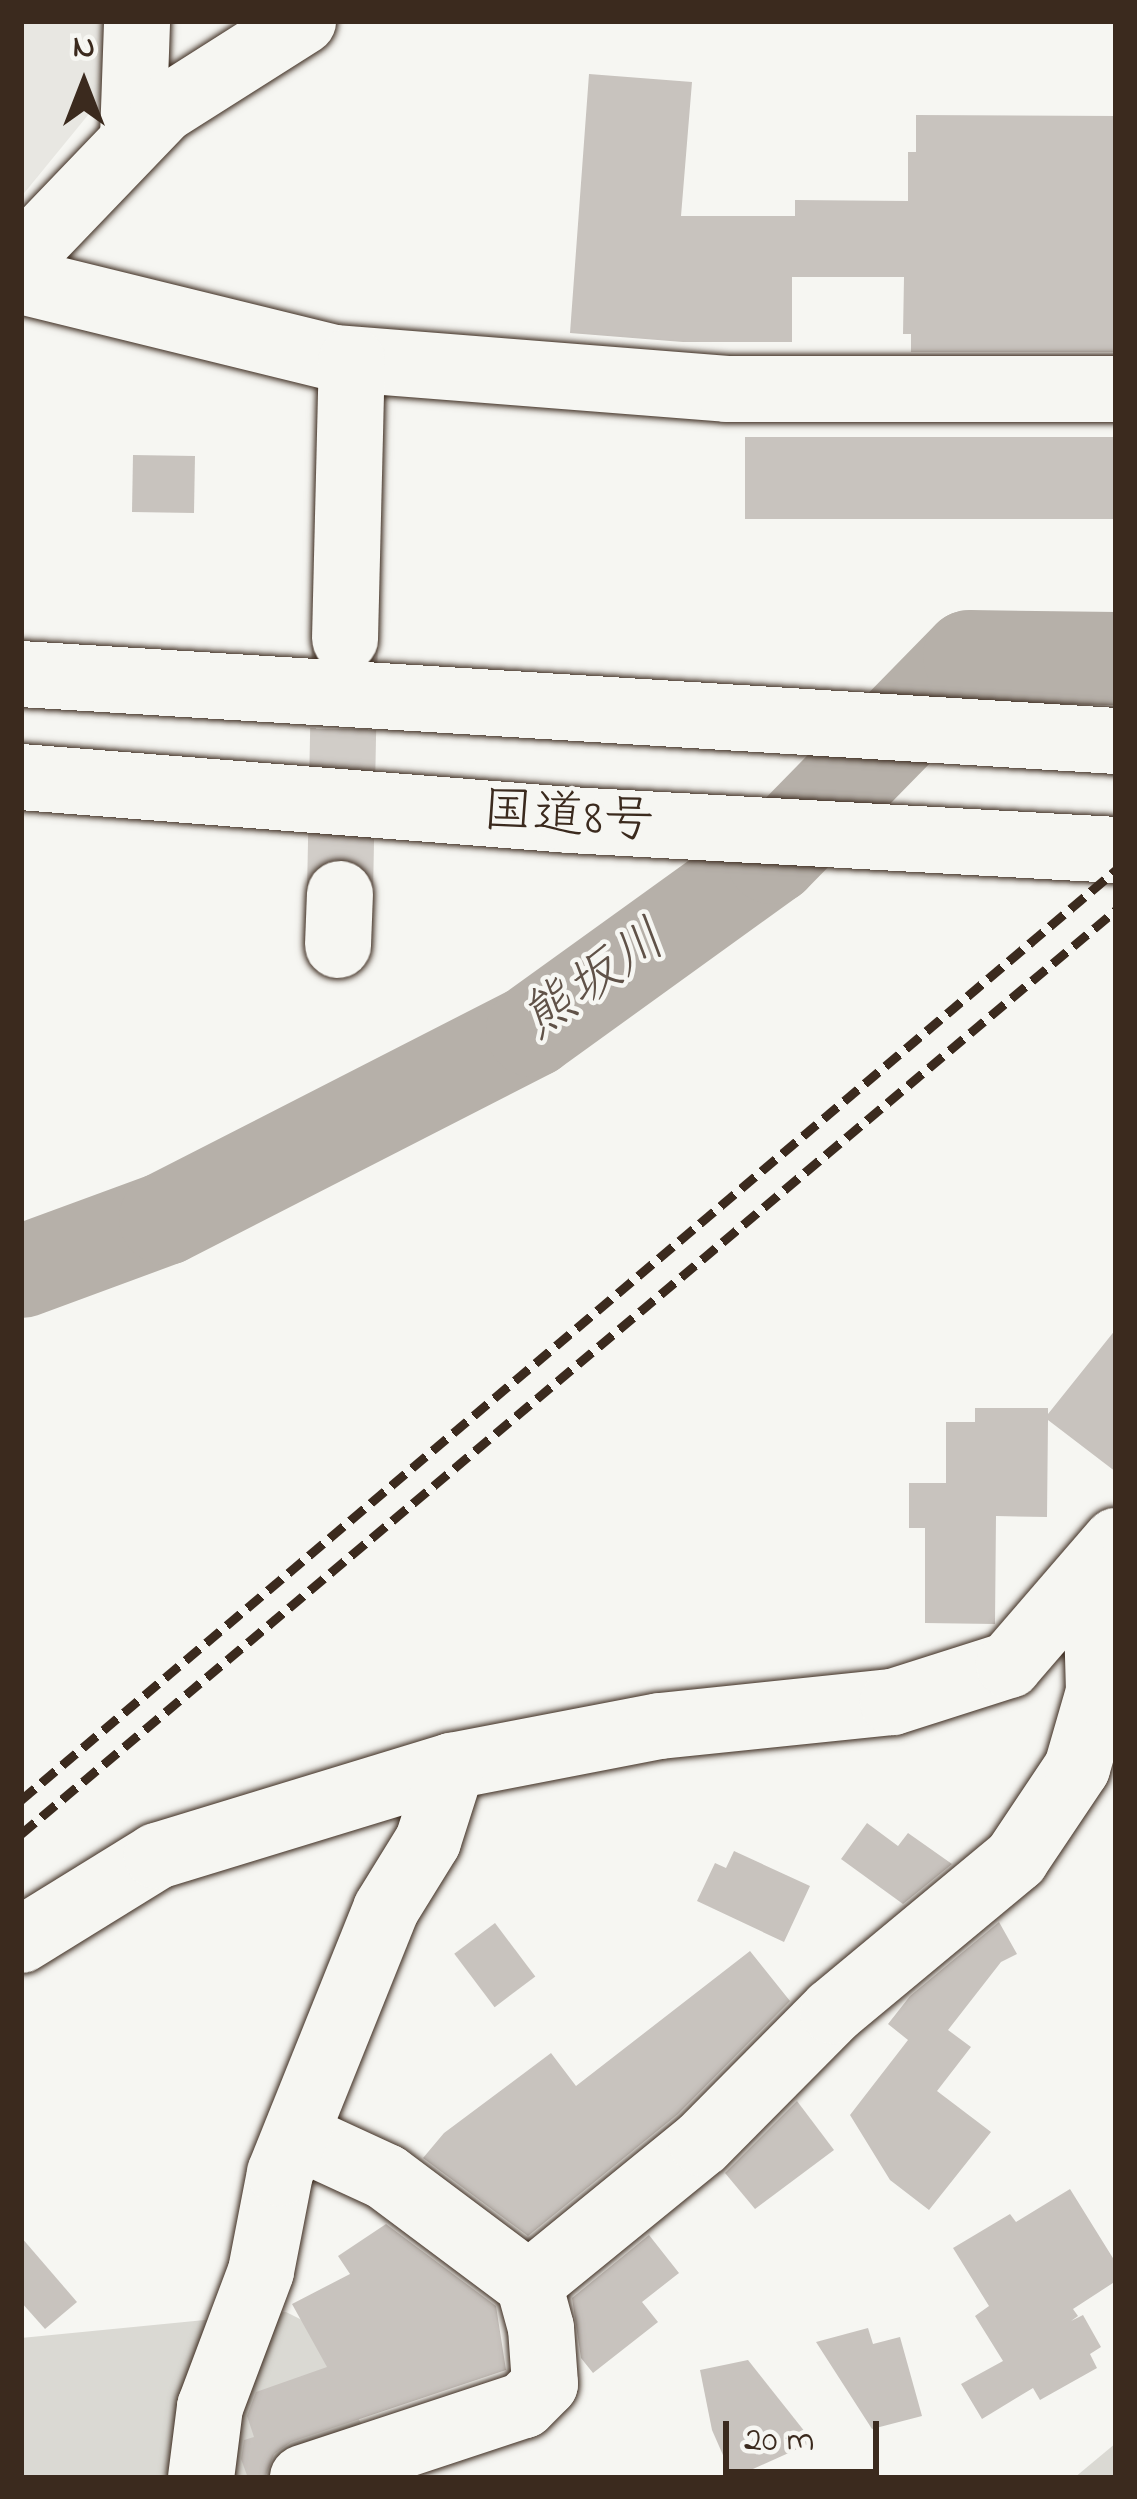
<!DOCTYPE html>
<html>
<head>
<meta charset="utf-8">
<style>
  body { margin:0 }
  #map { position:relative; width:1137px; height:2499px; overflow:hidden; background:#f6f6f2; font-family:"Indie Flower","Klee One",sans-serif }
  div>[style] { position:absolute }
  .built>* { inset:0; background:#e8e7e2 }
  .green>* { inset:0; background:#dad9d3 }
  .river>* { height:93px; margin:-46.5px; padding:0 46.5px; transform-origin:46.5px; border-radius:46.5px; background:#b6b0a9 }
  .building>* { inset:0; background:#c8c3be; transform-origin:0 0 }
  .minor-tunnel>* { height:66px; margin-top:-33px; transform-origin:0; background:repeating-linear-gradient(90deg,#d1cdc8 0 66px,transparent 0 99px) }
  .roads { filter:drop-shadow(0 0 3px #3b2a1e) drop-shadow(0 0 3px #3b2a1e) }
  .minor>* { height:66px; margin:-33px; padding:0 33px; transform-origin:33px; border-radius:33px; background:#f6f6f2 }
  .highway>* { height:66px; margin:-33px; padding:0 33px; transform-origin:33px; border-radius:33px; background:#f6f6f2 }
  .rail>* { height:9px; margin-top:-4.5px; transform-origin:0; background:repeating-linear-gradient(90deg,#3b2a1e 0 18px,transparent 0 27px) }
  span { translate:-50% -50%; white-space:nowrap; text-align:center; line-height:1.15; -webkit-text-stroke:9px #f6f6f2; paint-order:stroke }
  .street-label { font-size:51px; color:#3b2a1e }
  .water-label { font-size:54px; color:#605248; font-style:italic }
  .frame { position:absolute; inset:0; border:24px solid #3b2a1e; pointer-events:none }
  .north { position:absolute; left:24px; top:24px; width:120px; height:120px; -webkit-text-stroke:9px #f6f6f2; paint-order:stroke; rotate:0deg; font-size:33px; font-weight:700; line-height:48px; text-align:center; color:#3b2a1e }
  .north::after { content:''; display:block; margin:auto; width:42px; height:54px; background:#3b2a1e; clip-path:polygon(50% 0,100% 100%,50% 72%,0 100%) }
  .scale { position:absolute; left:723px; top:2421px; width:156px; height:54px; box-sizing:border-box; border:6px solid #3b2a1e; border-top:0; padding-left:15px; font-size:36px; line-height:42px; white-space:nowrap; color:#3b2a1e; -webkit-text-stroke:9px #f6f6f2; paint-order:stroke }
</style>
</head>
<body>
<div id="map">
  <div class="built">
    <i style="clip-path:polygon(21px 21px,110px 21px,106px 93px,21px 197px)"></i>
  </div>
  <div class="green">
    <i style="clip-path:polygon(286px 2312px,310px 2324px,389px 2478px,21px 2478px,21px 2338px)"></i>
    <i style="clip-path:polygon(1116px 2443px,1116px 2478px,1074px 2478px)"></i>
  </div>
  <div class="river">
    <i style="left:21px;top:1271px;width:153px;rotate:-20.2deg"></i>
    <i style="left:165px;top:1218px;width:412px;rotate:-27.1deg"></i>
    <i style="left:532px;top:1030px;width:296px;rotate:-35.8deg"></i>
    <i style="left:772px;top:857px;width:281px;rotate:-45.6deg"></i>
    <i style="left:969px;top:656px;width:147px;rotate:0.8deg"></i>
  </div>
  <div class="building">
    <i style="clip-path:polygon(589px 74px,692px 82px,681px 216px,795px 216px,795px 200px,908px 201px,908px 152px,916px 152px,916px 115px,1116px 116px,1116px 352px,911px 352px,911px 334px,903px 334px,904px 277px,792px 277px,792px 342px,683px 342px,570px 333px)"></i>
    <i style="left:745px;top:437px;width:371px;height:82px"></i>
    <i style="left:133px;top:455px;width:62px;height:57px;rotate:1deg"></i>
    <i style="clip-path:polygon(1116px 1329px,1116px 1472px,1048px 1420px,1047px 1517px,996px 1516px,995px 1624px,925px 1623px,925px 1528px,909px 1528px,909px 1483px,946px 1483px,946px 1422px,975px 1422px,975px 1408px,1048px 1408px,1048px 1414px)"></i>
    <i style="clip-path:polygon(867px 1823px,898px 1846px,908px 1833px,952px 1864px,903px 1904px,841px 1859px)"></i>
    <i style="clip-path:polygon(734px 1851px,810px 1886px,784px 1942px,697px 1901px,715px 1863px,726px 1868px)"></i>
    <i style="clip-path:polygon(999px 1922px,1017px 1954px,1001px 1962px,948px 2030px,971px 2047px,937px 2091px,991px 2132px,929px 2210px,890px 2180px,850px 2115px,908px 2040px,888px 2024px,910px 1996px)"></i>
    <i style="left:495px;top:1923px;width:67px;height:51px;rotate:53deg"></i>
    <i style="clip-path:polygon(750px 1951px,790px 2001px,678px 2114px,528px 2236px,423px 2158px,444px 2133px,551px 2053px,576px 2086px)"></i>
    <i style="clip-path:polygon(797px 2101px,834px 2150px,755px 2209px,725px 2173px)"></i>
    <i style="clip-path:polygon(1070px 2189px,1116px 2263px,1116px 2281px,1073px 2309px,1078px 2316px,1071px 2321px,1083px 2315px,1101px 2347px,1090px 2354px,1097px 2368px,1040px 2400px,1033px 2388px,982px 2419px,961px 2384px,1003px 2361px,975px 2316px,989px 2306px,953px 2248px,1010px 2214px,1016px 2222px)"></i>
    <i style="clip-path:polygon(386px 2224px,496px 2306px,506px 2370px,291px 2442px,274px 2454px,266px 2475px,248px 2478px,241px 2459px,244px 2440px,254px 2437px,247px 2416px,256px 2392px,327px 2367px,292px 2304px,350px 2274px,338px 2256px)"></i>
    <i style="clip-path:polygon(649px 2235px,679px 2273px,642px 2302px,658px 2322px,593px 2373px,581px 2358px,572px 2298px)"></i>
    <i style="clip-path:polygon(21px 2237px,77px 2302px,45px 2329px,21px 2302px)"></i>
    <i style="clip-path:polygon(868px 2328px,873px 2344px,900px 2337px,922px 2416px,872px 2429px,816px 2342px)"></i>
    <i style="clip-path:polygon(748px 2360px,813px 2442px,733px 2478px,712px 2430px,700px 2370px)"></i>
  </div>
  <div class="minor-tunnel">
    <i style="left:340px;top:894px;width:255px;rotate:-88.9deg"></i>
  </div>
  <div class="roads">
    <div class="minor">
      <i style="left:133px;top:138px;width:117px;rotate:-88deg"></i>
      <i style="left:21px;top:258px;width:205px;rotate:-46.2deg"></i>
      <i style="left:163px;top:110px;width:166px;rotate:-32.4deg"></i>
      <i style="left:21px;top:281px;width:322px;rotate:13.8deg"></i>
      <i style="left:334px;top:358px;width:394px;rotate:4.5deg"></i>
      <i style="left:727px;top:389px;width:389px"></i>
      <i style="left:345px;top:639px;width:279px;rotate:-88.6deg"></i>
      <i style="left:338px;top:945px;width:51px;rotate:-87.8deg"></i>
      <i style="left:21px;top:1940px;width:160px;rotate:-31.7deg"></i>
      <i style="left:157px;top:1856px;width:308px;rotate:-17deg"></i>
      <i style="left:452px;top:1766px;width:212px;rotate:-10.9deg"></i>
      <i style="left:660px;top:1726px;width:234px;rotate:-5.9deg"></i>
      <i style="left:893px;top:1702px;width:122px;rotate:-17.7deg"></i>
      <i style="left:1009px;top:1665px;width:164px;rotate:-49.2deg"></i>
      <i style="left:297px;top:2136px;width:98px;rotate:24.7deg"></i>
      <i style="left:386px;top:2177px;width:179px;rotate:36.8deg"></i>
      <i style="left:529px;top:2284px;width:46px;rotate:74.7deg"></i>
      <i style="left:541px;top:2328px;width:56px;rotate:85.9deg"></i>
      <i style="left:545px;top:2384px;width:30px;rotate:135deg"></i>
      <i style="left:524px;top:2405px;width:233px;rotate:161.7deg"></i>
      <i style="left:529px;top:2284px;width:223px;rotate:-39.2deg"></i>
      <i style="left:702px;top:2143px;width:186px;rotate:-45.2deg"></i>
      <i style="left:833px;top:2011px;width:238px;rotate:-39.7deg"></i>
      <i style="left:1016px;top:1859px;width:110px;rotate:-56.2deg"></i>
      <i style="left:1077px;top:1768px;width:79px;rotate:-73.9deg"></i>
      <i style="left:1099px;top:1692px;width:73px;rotate:-91.6deg"></i>
      <i style="left:1097px;top:1619px;width:43px;rotate:-100.8deg"></i>
      <i style="left:201px;top:2478px;width:72px;rotate:-82.8deg"></i>
      <i style="left:210px;top:2407px;width:145px;rotate:-69.4deg"></i>
      <i style="left:261px;top:2271px;width:100px;rotate:-79deg"></i>
      <i style="left:280px;top:2173px;width:284px;rotate:-68.1deg"></i>
      <i style="left:386px;top:1909px;width:80px;rotate:-58.3deg"></i>
      <i style="left:428px;top:1841px;width:79px;rotate:-72.3deg"></i>
    </div>
    <div class="highway">
      <i style="left:21px;top:674px;width:1097px;rotate:3.5deg"></i>
      <i style="left:21px;top:777px;width:551px;rotate:4.48deg"></i>
      <i style="left:570px;top:820px;width:547px;rotate:3.14deg"></i>
    </div>
  </div>
  <div class="rail">
    <i style="left:21px;top:1800px;width:1437px;rotate:-40.34deg"></i>
    <i style="left:21px;top:1834px;width:1433px;rotate:-40.16deg"></i>
  </div>
  <div class="street-label">
    <span style="left:568px;top:819px;rotate:4deg">国道8号</span>
  </div>
  <div class="water-label">
    <span style="left:595px;top:982px;rotate:-35deg">熊坂川</span>
  </div>
  <div class="frame"></div>
  <div class="north">N</div>
  <div class="scale">20 m</div>
</div>
</body>
</html>
